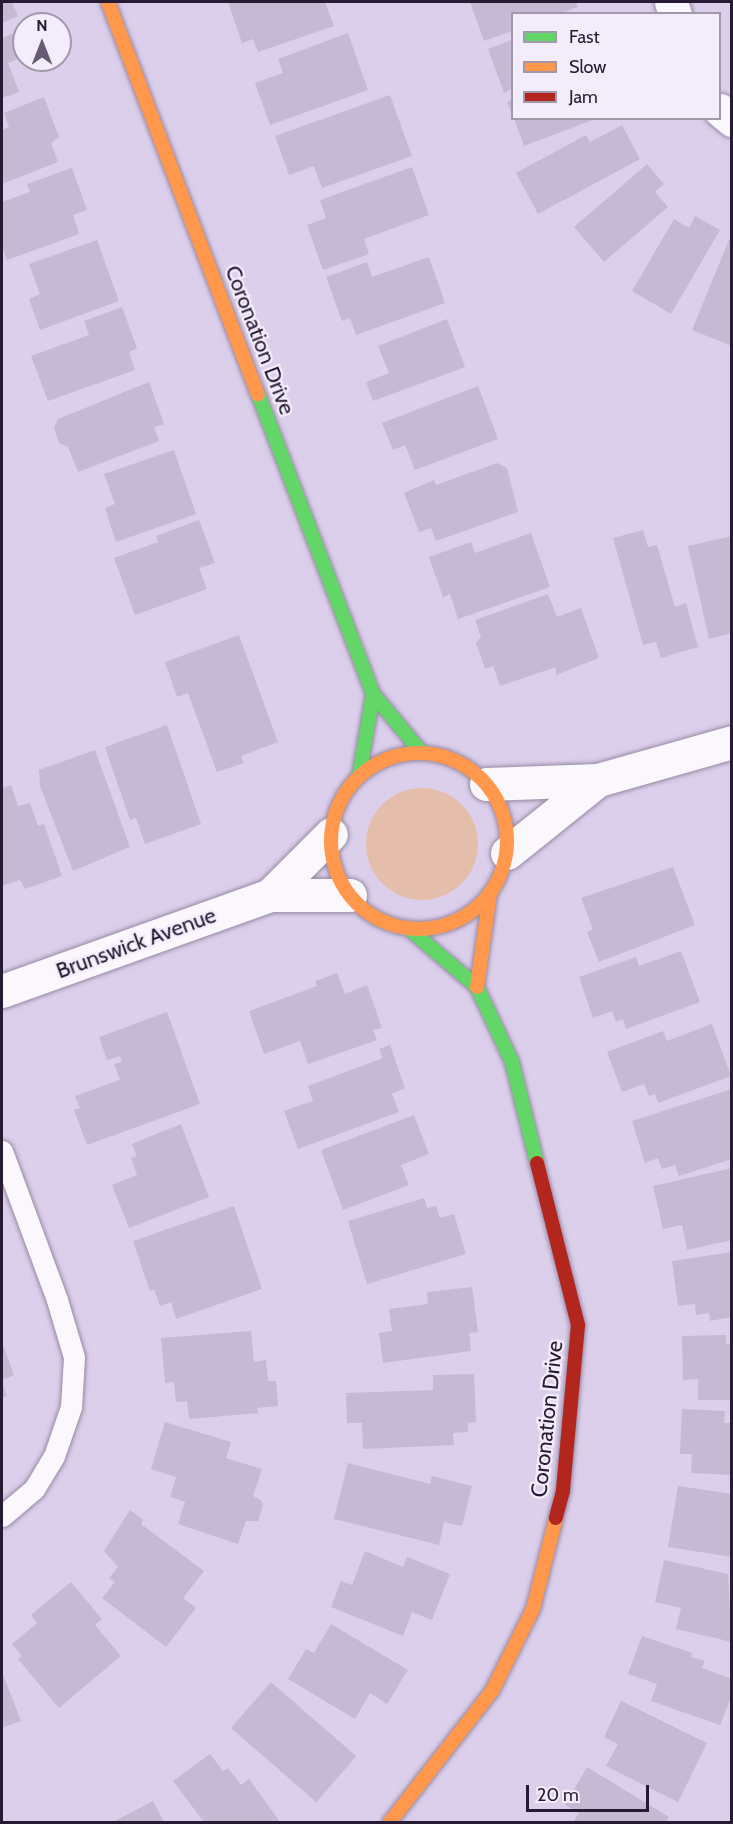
<!DOCTYPE html>
<html>
<head>
<meta charset="utf-8">
<style>
  body { margin:0 }
  #map { position:relative; width:733px; height:1824px; overflow:hidden; background:#dccfec; font-family:Cabin,sans-serif }
  div>[style] { position:absolute }
  .green>* { inset:0; background:#e5beab }
  .round { border-radius:50% }
  .building>* { inset:0; background:#c5b9d3; transform-origin:0 0 }
  .roads { filter:drop-shadow(0 0 2px #968aa3) drop-shadow(0 0 2px #968aa3) }
  .lane>* { height:21px; margin:-10.5px; padding:0 10.5px; transform-origin:10.5px; border-radius:10.5px; background:#faf8fc }
  .street>* { height:33px; margin:-16.5px; padding:0 16.5px; transform-origin:16.5px; border-radius:16.5px; background:#faf8fc }
  .fast>* { height:14px; margin:-7px; padding:0 7px; transform-origin:7px; border-radius:7px; background:#63d668 }
  .slow>* { height:14px; margin:-7px; padding:0 7px; transform-origin:7px; border-radius:7px; background:#ff974d }
  .slow>.ring { margin:-7px; padding:0; box-sizing:content-box; background:none; border:14px solid #ff974d; border-radius:50% }
  .jam>* { height:14px; margin:-7px; padding:0 7px; transform-origin:7px; border-radius:7px; background:#b3261e }
  span { translate:-50% -50%; white-space:nowrap; text-align:center; line-height:1.15; -webkit-text-stroke:4.5px #f3edfb; paint-order:stroke }
  .street-label { font-size:22px; color:#271b34 }
  .frame { position:absolute; inset:0; border:3px solid #271b34; pointer-events:none }
  .legend { position:absolute; left:511px; top:12px; width:210px; height:108px; box-sizing:border-box; background:#f3edfb; border:2px solid #a199ab; margin:0; padding:8px 10px; list-style:none; font-size:18px; color:#271b34 }
  .legend li { display:flex; align-items:center; gap:12px; height:30px }
  .legend b { width:30px; border:2px solid #a199ab }
  .north { position:absolute; left:12px; top:12px; width:60px; height:60px; box-sizing:border-box; background:#f3edfb; border:2px solid #a199ab; border-radius:50%; rotate:0deg; font-size:16px; font-weight:700; line-height:24px; text-align:center; color:#271b34 }
  .north::after { content:''; display:block; margin:auto; width:21px; height:27px; background:#665a74; clip-path:polygon(50% 0,100% 100%,50% 72%,0 100%) }
  .scale { position:absolute; left:526px; top:1785px; width:123px; height:27px; box-sizing:border-box; border:3px solid #271b34; border-top:0; padding-left:8px; font-size:18px; line-height:21px; white-space:nowrap; color:#271b34; -webkit-text-stroke:4px #f3edfb; paint-order:stroke }
</style>
</head>
<body>
<div id="map">
  <div class="green">
    <i class="round" style="left:366px;top:788px;width:112px;height:112px"></i>
  </div>
  <div class="building">
    <i style="clip-path:polygon(2px 2px,12px 2px,18px 16px,2px 23px)"></i>
    <i style="clip-path:polygon(228px 2px,325px 2px,334px 26px,258px 52px,253px 39px,242px 43px)"></i>
    <i style="clip-path:polygon(470px 2px,576px 2px,578px 7px,559px 14px,512px 14px,512px 31px,484px 41px)"></i>
    <i style="clip-path:polygon(19px 31px,24px 57px,8px 63px,19px 92px,2px 98px,2px 38px)"></i>
    <i style="clip-path:polygon(348px 33px,368px 90px,270px 125px,255px 83px,283px 73px,278px 59px)"></i>
    <i style="clip-path:polygon(512px 40px,512px 89px,504px 93px,488px 49px)"></i>
    <i style="clip-path:polygon(390px 95px,412px 156px,322px 188px,314px 166px,289px 175px,275px 136px)"></i>
    <i style="clip-path:polygon(44px 97px,59px 137px,51px 143px,58px 162px,2px 184px,2px 130px,9px 127px,4px 113px)"></i>
    <i style="clip-path:polygon(512px 100px,512px 115px,507px 102px)"></i>
    <i style="clip-path:polygon(514px 118px,595px 118px,595px 119px,524px 146px)"></i>
    <i style="clip-path:polygon(622px 125px,640px 159px,538px 214px,516px 173px,586px 135px,590px 142px)"></i>
    <i style="clip-path:polygon(647px 164px,664px 184px,655px 192px,668px 207px,604px 262px,574px 227px)"></i>
    <i style="clip-path:polygon(412px 167px,429px 215px,364px 239px,369px 254px,323px 270px,307px 225px,326px 218px,320px 200px)"></i>
    <i style="clip-path:polygon(72px 168px,87px 210px,73px 215px,79px 234px,7px 260px,2px 246px,2px 202px,30px 192px,27px 184px)"></i>
    <i style="clip-path:polygon(695px 216px,720px 230px,671px 314px,632px 291px,674px 219px,689px 228px)"></i>
    <i style="clip-path:polygon(731px 235px,732px 235px,732px 346px,692px 330px)"></i>
    <i style="clip-path:polygon(97px 240px,119px 301px,40px 330px,29px 299px,40px 294px,29px 264px)"></i>
    <i style="clip-path:polygon(429px 257px,445px 303px,356px 335px,350px 318px,342px 321px,326px 277px,367px 262px,372px 277px)"></i>
    <i style="clip-path:polygon(122px 307px,137px 348px,129px 352px,135px 370px,48px 401px,31px 356px,89px 335px,84px 321px)"></i>
    <i style="clip-path:polygon(447px 319px,465px 367px,373px 401px,366px 382px,389px 373px,378px 346px)"></i>
    <i style="clip-path:polygon(149px 382px,164px 424px,154px 427px,159px 441px,78px 472px,68px 447px,59px 443px,54px 428px,58px 419px)"></i>
    <i style="clip-path:polygon(478px 386px,498px 439px,415px 470px,405px 445px,393px 450px,382px 423px)"></i>
    <i style="clip-path:polygon(174px 450px,196px 514px,116px 542px,105px 508px,115px 504px,104px 474px)"></i>
    <i style="clip-path:polygon(497px 463px,507px 468px,518px 512px,436px 541px,431px 528px,419px 532px,404px 493px,434px 480px,436px 485px)"></i>
    <i style="clip-path:polygon(199px 520px,215px 563px,199px 568px,207px 589px,135px 615px,114px 558px,158px 542px,156px 536px)"></i>
    <i style="clip-path:polygon(643px 530px,648px 547px,657px 545px,675px 607px,686px 603px,698px 647px,661px 658px,656px 642px,643px 645px,613px 538px)"></i>
    <i style="clip-path:polygon(531px 533px,550px 587px,458px 619px,450px 594px,443px 597px,429px 557px,471px 542px,475px 553px)"></i>
    <i style="clip-path:polygon(732px 536px,732px 633px,709px 639px,688px 546px)"></i>
    <i style="clip-path:polygon(548px 594px,557px 617px,581px 608px,599px 658px,556px 675px,556px 667px,500px 686px,493px 666px,485px 669px,476px 643px,481px 637px,475px 620px)"></i>
    <i style="clip-path:polygon(239px 635px,278px 742px,241px 756px,244px 763px,217px 772px,188px 693px,177px 697px,165px 662px)"></i>
    <i style="clip-path:polygon(167px 725px,201px 824px,145px 844px,136px 818px,130px 820px,105px 747px)"></i>
    <i style="clip-path:polygon(95px 750px,130px 847px,73px 871px,40px 786px,39px 770px)"></i>
    <i style="clip-path:polygon(11px 785px,18px 806px,30px 803px,38px 826px,44px 824px,62px 876px,25px 889px,20px 880px,2px 886px,2px 788px)"></i>
    <i style="clip-path:polygon(673px 867px,695px 925px,599px 962px,587px 932px,593px 929px,581px 898px)"></i>
    <i style="clip-path:polygon(681px 951px,700px 1002px,626px 1029px,623px 1019px,616px 1022px,612px 1011px,593px 1018px,579px 977px,636px 957px,639px 966px)"></i>
    <i style="clip-path:polygon(337px 973px,345px 994px,367px 985px,382px 1028px,373px 1030px,377px 1040px,308px 1064px,300px 1041px,264px 1054px,249px 1011px,317px 986px,315px 981px)"></i>
    <i style="clip-path:polygon(167px 1012px,200px 1104px,87px 1145px,74px 1110px,80px 1108px,75px 1096px,120px 1080px,114px 1064px,122px 1062px,120px 1056px,107px 1060px,99px 1037px)"></i>
    <i style="clip-path:polygon(712px 1024px,731px 1076px,658px 1103px,655px 1094px,649px 1096px,644px 1084px,622px 1092px,607px 1052px,663px 1031px,667px 1041px)"></i>
    <i style="clip-path:polygon(390px 1045px,405px 1088px,392px 1094px,399px 1112px,298px 1149px,284px 1111px,313px 1101px,308px 1086px,383px 1058px,379px 1049px)"></i>
    <i style="clip-path:polygon(732px 1089px,732px 1159px,679px 1176px,675px 1165px,662px 1169px,658px 1158px,645px 1163px,632px 1121px)"></i>
    <i style="clip-path:polygon(414px 1115px,429px 1154px,401px 1165px,409px 1185px,343px 1210px,321px 1150px)"></i>
    <i style="clip-path:polygon(181px 1124px,209px 1197px,129px 1228px,112px 1185px,137px 1175px,131px 1158px,137px 1156px,132px 1144px)"></i>
    <i style="clip-path:polygon(732px 1168px,732px 1240px,687px 1250px,682px 1225px,663px 1229px,653px 1186px)"></i>
    <i style="clip-path:polygon(424px 1198px,427px 1208px,436px 1206px,440px 1218px,454px 1214px,466px 1254px,367px 1284px,348px 1221px)"></i>
    <i style="clip-path:polygon(234px 1206px,262px 1289px,176px 1319px,171px 1302px,160px 1306px,154px 1289px,150px 1291px,133px 1241px)"></i>
    <i style="clip-path:polygon(732px 1252px,732px 1317px,710px 1321px,709px 1313px,696px 1315px,695px 1304px,678px 1306px,672px 1261px)"></i>
    <i style="clip-path:polygon(472px 1287px,478px 1332px,469px 1333px,471px 1351px,383px 1363px,379px 1333px,392px 1331px,389px 1309px,428px 1304px,427px 1292px)"></i>
    <i style="clip-path:polygon(251px 1331px,254px 1362px,266px 1360px,268px 1381px,276px 1381px,278px 1406px,257px 1408px,258px 1413px,189px 1419px,187px 1401px,176px 1402px,174px 1382px,165px 1383px,161px 1338px)"></i>
    <i style="clip-path:polygon(726px 1335px,726px 1344px,732px 1344px,732px 1400px,698px 1400px,698px 1379px,683px 1380px,682px 1336px)"></i>
    <i style="clip-path:polygon(2px 1342px,14px 1375px,2px 1380px)"></i>
    <i style="clip-path:polygon(474px 1374px,476px 1422px,468px 1423px,468px 1432px,453px 1433px,454px 1445px,363px 1449px,362px 1423px,347px 1423px,346px 1393px,433px 1390px,433px 1375px)"></i>
    <i style="clip-path:polygon(2px 1381px,7px 1396px,2px 1398px)"></i>
    <i style="clip-path:polygon(682px 1409px,725px 1411px,724px 1423px,732px 1423px,732px 1475px,691px 1473px,692px 1454px,680px 1454px)"></i>
    <i style="clip-path:polygon(165px 1422px,231px 1442px,226px 1458px,262px 1469px,253px 1496px,261px 1500px,263px 1506px,258px 1521px,246px 1521px,238px 1544px,178px 1524px,185px 1502px,170px 1497px,176px 1477px,151px 1469px)"></i>
    <i style="clip-path:polygon(348px 1463px,430px 1484px,432px 1476px,472px 1486px,462px 1526px,444px 1522px,439px 1545px,334px 1519px)"></i>
    <i style="clip-path:polygon(678px 1486px,732px 1494px,732px 1557px,668px 1547px)"></i>
    <i style="clip-path:polygon(130px 1510px,143px 1520px,141px 1524px,204px 1571px,183px 1598px,196px 1608px,166px 1647px,102px 1598px,115px 1582px,109px 1578px,118px 1567px,104px 1551px)"></i>
    <i style="clip-path:polygon(365px 1551px,403px 1567px,407px 1557px,450px 1574px,432px 1620px,412px 1612px,403px 1636px,331px 1607px,341px 1581px,352px 1585px)"></i>
    <i style="clip-path:polygon(664px 1560px,728px 1574px,732px 1642px,676px 1629px,681px 1608px,655px 1602px)"></i>
    <i style="clip-path:polygon(71px 1582px,102px 1619px,95px 1625px,121px 1656px,59px 1708px,18px 1659px,22px 1656px,12px 1644px,37px 1623px,31px 1615px)"></i>
    <i style="clip-path:polygon(331px 1624px,408px 1670px,387px 1704px,370px 1693px,355px 1719px,288px 1679px,306px 1649px,314px 1653px)"></i>
    <i style="clip-path:polygon(642px 1636px,692px 1653px,691px 1657px,705px 1661px,702px 1668px,732px 1679px,732px 1695px,720px 1725px,651px 1701px,657px 1684px,628px 1674px)"></i>
    <i style="clip-path:polygon(2px 1672px,21px 1721px,2px 1728px)"></i>
    <i style="left:271px;top:1682px;width:113px;height:61px;rotate:41deg"></i>
    <i style="clip-path:polygon(621px 1701px,707px 1743px,678px 1802px,606px 1766px,618px 1744px,604px 1737px)"></i>
    <i style="clip-path:polygon(210px 1754px,223px 1771px,228px 1768px,241px 1785px,249px 1779px,280px 1822px,204px 1822px,173px 1781px)"></i>
    <i style="clip-path:polygon(587px 1767px,669px 1817px,666px 1822px,573px 1822px,579px 1813px,565px 1805px)"></i>
    <i style="clip-path:polygon(153px 1801px,164px 1822px,113px 1822px)"></i>
  </div>
  <div class="roads">
    <div class="lane">
      <i style="left:2px;top:1151px;width:159px;rotate:69.7deg"></i>
      <i style="left:57px;top:1300px;width:59px;rotate:73.4deg"></i>
      <i style="left:74px;top:1357px;width:50px;rotate:93.4deg"></i>
      <i style="left:71px;top:1407px;width:52px;rotate:109.1deg"></i>
      <i style="left:54px;top:1456px;width:39px;rotate:121deg"></i>
      <i style="left:34px;top:1489px;width:42px;rotate:139.8deg"></i>
    </div>
    <div class="street">
      <i style="left:671px;top:2px;width:13px;rotate:72deg"></i>
      <i style="left:720px;top:110px;width:16px;rotate:40deg"></i>
      <i style="left:486px;top:784px;width:112px;rotate:-2deg"></i>
      <i style="left:598px;top:780px;width:139px;rotate:-15.8deg"></i>
      <i style="left:507px;top:853px;width:117px;rotate:-38.7deg"></i>
      <i style="left:270px;top:895px;width:86px;rotate:-45deg"></i>
      <i style="left:2px;top:991px;width:285px;rotate:-19.7deg"></i>
      <i style="left:270px;top:895px;width:80px"></i>
    </div>
    <div class="fast">
      <i style="left:258px;top:394px;width:321px;rotate:69deg"></i>
      <i style="left:373px;top:694px;width:77px;rotate:50.3deg"></i>
      <i style="left:359px;top:776px;width:83px;rotate:-80.3deg"></i>
      <i style="left:408px;top:928px;width:91px;rotate:40.5deg"></i>
      <i style="left:477px;top:987px;width:83px;rotate:65deg"></i>
      <i style="left:512px;top:1062px;width:104px;rotate:76.1deg"></i>
    </div>
    <div class="slow">
      <i style="left:108px;top:2px;width:420px;rotate:69.1deg"></i>
      <i class="ring" style="left:331px;top:753px;width:162px;height:162px"></i>
      <i style="left:477px;top:987px;width:95px;rotate:-82.1deg"></i>
      <i style="left:390px;top:1822px;width:166px;rotate:-52.1deg"></i>
      <i style="left:492px;top:1691px;width:92px;rotate:-63.4deg"></i>
      <i style="left:533px;top:1609px;width:94px;rotate:-75.8deg"></i>
    </div>
    <div class="jam">
      <i style="left:537px;top:1163px;width:167px;rotate:75.8deg"></i>
      <i style="left:578px;top:1325px;width:167px;rotate:95.2deg"></i>
      <i style="left:563px;top:1491px;width:28px;rotate:105deg"></i>
    </div>
  </div>
  <div class="street-label">
    <span style="left:260px;top:340px;rotate:69deg">Coronation Drive</span>
    <span style="left:136px;top:943px;rotate:-20deg">Brunswick Avenue</span>
    <span style="left:547px;top:1419px;rotate:-84deg">Coronation Drive</span>
  </div>
  <div class="frame"></div>
  <ul class="legend">
  <li><b style="height:8px;background:#63d668"></b>Fast</li>
  <li><b style="height:8px;background:#ff974d"></b>Slow</li>
  <li><b style="height:8px;background:#b3261e"></b>Jam</li>
  </ul>
  <div class="north">N</div>
  <div class="scale">20 m</div>
</div>
</body>
</html>
